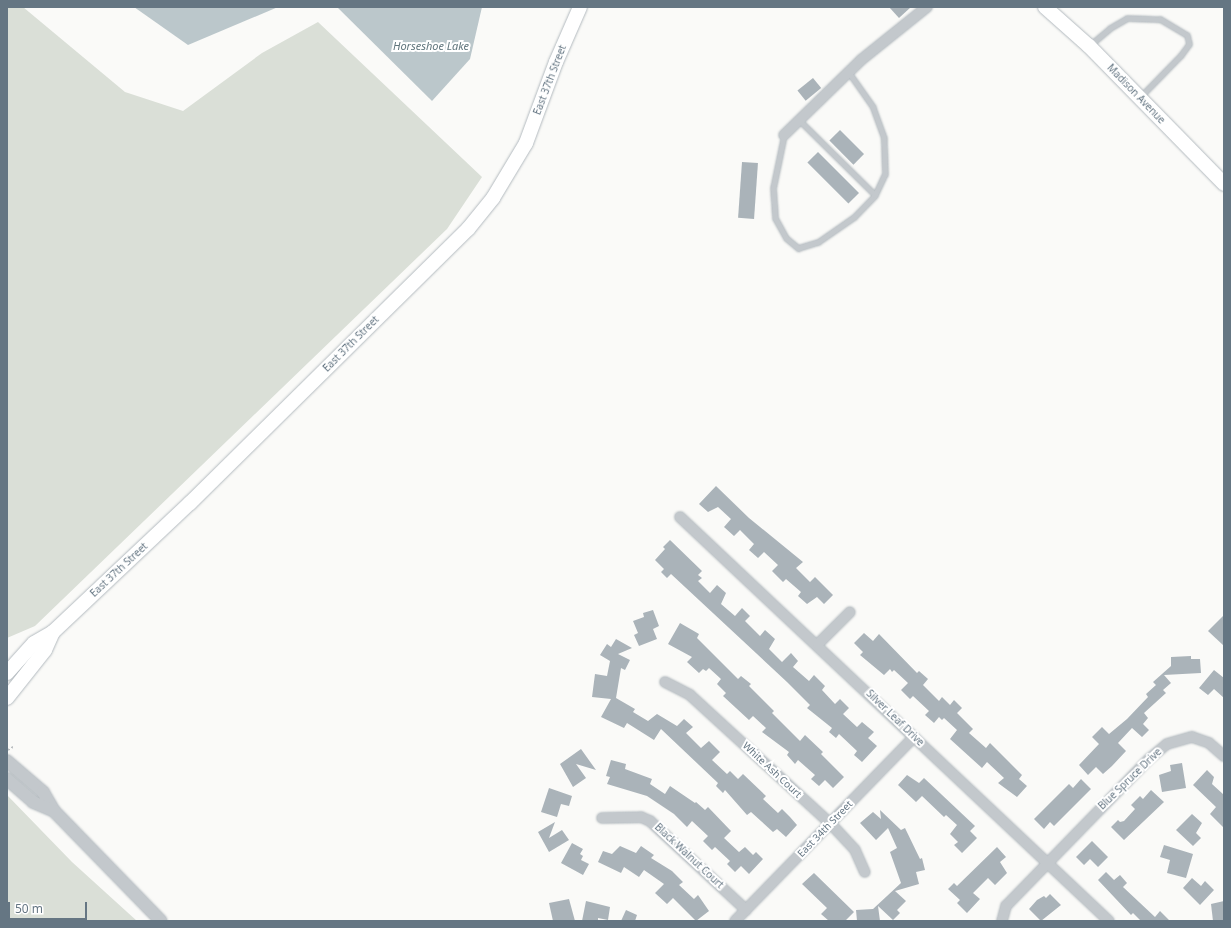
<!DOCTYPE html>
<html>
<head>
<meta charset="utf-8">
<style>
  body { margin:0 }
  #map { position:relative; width:1231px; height:928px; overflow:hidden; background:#fafaf8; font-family:"Noto Sans",sans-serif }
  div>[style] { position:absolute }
  .green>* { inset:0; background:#dadfd7 }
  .water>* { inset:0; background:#bbc7cb }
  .building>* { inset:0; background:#aab3b9; transform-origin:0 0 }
  .path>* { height:2px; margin-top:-1px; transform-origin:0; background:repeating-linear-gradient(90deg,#bbbfc2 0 2px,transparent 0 4px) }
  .roads { filter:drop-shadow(0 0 1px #b3babf) drop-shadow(0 0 1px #b3babf) }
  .service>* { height:5px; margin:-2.5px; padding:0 2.5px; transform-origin:2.5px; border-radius:2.5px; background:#c3c8cc }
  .minor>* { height:10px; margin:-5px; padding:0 5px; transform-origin:5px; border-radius:5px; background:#c3c8cc }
  .tertiary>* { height:12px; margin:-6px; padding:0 6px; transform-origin:6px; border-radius:6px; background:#c3c8cc }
  .secondary>* { height:14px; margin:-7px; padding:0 7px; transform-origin:7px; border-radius:7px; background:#fff }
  span { translate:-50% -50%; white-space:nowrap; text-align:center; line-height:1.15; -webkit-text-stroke:4px #fff; paint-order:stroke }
  .street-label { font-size:10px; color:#657683 }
  .water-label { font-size:11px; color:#60757c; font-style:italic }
  .frame { position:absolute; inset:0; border:8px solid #657683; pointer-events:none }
  .scale { position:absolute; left:8px; top:902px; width:79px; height:18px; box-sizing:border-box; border:2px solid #657683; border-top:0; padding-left:5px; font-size:12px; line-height:14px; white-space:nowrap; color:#657683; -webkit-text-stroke:3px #fff; paint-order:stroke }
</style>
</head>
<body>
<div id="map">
  <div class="green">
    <i style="clip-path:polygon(7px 7px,23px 7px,125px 92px,183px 111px,262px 53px,318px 22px,482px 177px,447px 229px,35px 626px,7px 638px)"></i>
    <i style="clip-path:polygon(7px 795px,72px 862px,137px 921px,7px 921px)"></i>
  </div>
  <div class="water">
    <i style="clip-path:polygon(134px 7px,278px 7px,188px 45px)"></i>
    <i style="clip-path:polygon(337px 7px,482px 7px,470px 59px,432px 101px)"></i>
  </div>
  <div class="building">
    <i style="clip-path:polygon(889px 7px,911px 7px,899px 18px)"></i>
    <i style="left:813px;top:78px;width:13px;height:20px;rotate:51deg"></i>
    <i style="left:840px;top:130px;width:34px;height:15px;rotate:45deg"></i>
    <i style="left:818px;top:152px;width:58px;height:15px;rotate:45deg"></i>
    <i style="left:742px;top:162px;width:16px;height:56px;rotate:4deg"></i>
    <i style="clip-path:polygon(716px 486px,749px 518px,803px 562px,796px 568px,810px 582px,815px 577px,833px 595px,824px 604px,817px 597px,807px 604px,798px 596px,801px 592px,786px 579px,783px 582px,772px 571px,778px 565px,764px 552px,758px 558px,749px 550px,754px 544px,740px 530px,734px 536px,724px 527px,731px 519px,718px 507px,708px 512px,699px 504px)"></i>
    <i style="clip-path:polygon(670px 540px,702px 571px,698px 575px,702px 578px,698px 581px,710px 593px,717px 585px,726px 593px,721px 604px,735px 616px,742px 608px,750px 616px,745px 621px,760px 636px,765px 630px,775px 639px,769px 649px,782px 662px,791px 653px,798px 661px,793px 667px,809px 681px,814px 675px,825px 686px,822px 690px,835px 704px,840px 699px,849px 708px,843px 714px,857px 727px,862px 722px,874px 732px,868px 738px,877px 746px,862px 762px,854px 755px,857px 751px,839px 734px,836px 738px,829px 732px,832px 728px,807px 708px,810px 705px,787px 682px,671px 574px,667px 578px,661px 572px,664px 569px,655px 560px,665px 549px,663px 547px)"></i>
    <i style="clip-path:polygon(653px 610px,659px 626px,653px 629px,657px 639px,639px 646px,634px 635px,638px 633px,633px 621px,644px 617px,643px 613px)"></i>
    <i style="clip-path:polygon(1224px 615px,1224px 646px,1208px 631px)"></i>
    <i style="clip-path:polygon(680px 623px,699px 634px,697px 638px,738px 679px,741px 676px,751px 684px,749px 686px,774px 711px,772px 713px,800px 741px,805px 735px,823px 752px,821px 754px,844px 777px,833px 788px,825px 780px,819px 786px,811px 779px,815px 775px,798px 760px,795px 764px,787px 755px,789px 752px,762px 732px,766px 728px,753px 716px,749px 720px,723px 696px,726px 693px,717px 684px,721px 679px,709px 668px,706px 671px,703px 669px,699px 673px,687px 662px,692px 657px,668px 644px)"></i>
    <i style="clip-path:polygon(864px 633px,873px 641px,879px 634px,917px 673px,919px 671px,928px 679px,923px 685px,939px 701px,942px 697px,950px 705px,954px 700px,962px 708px,957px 713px,973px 729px,969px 733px,986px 748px,990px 743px,1022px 775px,1019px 779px,1027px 786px,1017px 797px,998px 783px,1004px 778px,987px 762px,982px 768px,950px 739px,957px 730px,944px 718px,942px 720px,939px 717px,934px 723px,925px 715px,929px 711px,913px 696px,910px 699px,901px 690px,908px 683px,894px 670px,892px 672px,890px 669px,884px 675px,860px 655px,863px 652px,854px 643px)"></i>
    <i style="clip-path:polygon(616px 639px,632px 648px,618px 654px,630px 660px,625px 670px,621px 668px,616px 698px,635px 709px,633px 712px,648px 721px,657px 714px,677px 726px,684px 719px,693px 727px,686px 733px,701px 748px,709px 741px,720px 752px,712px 760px,727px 774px,730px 771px,738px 779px,743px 774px,766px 796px,763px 799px,778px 813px,782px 809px,790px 817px,797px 825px,786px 837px,777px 829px,773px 832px,751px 812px,747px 815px,725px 790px,723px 793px,716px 786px,718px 783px,661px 729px,654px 740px,627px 723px,624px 728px,601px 717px,611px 699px,592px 697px,595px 674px,607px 676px,610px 661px,600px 655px,607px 644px,611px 647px)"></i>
    <i style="clip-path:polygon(1191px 656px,1191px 659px,1200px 659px,1201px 673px,1164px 675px,1171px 683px,1163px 690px,1166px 693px,1144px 713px,1148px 718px,1143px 724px,1149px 730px,1142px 737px,1132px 728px,1118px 743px,1126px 751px,1112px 766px,1103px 774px,1096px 767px,1088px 775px,1079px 765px,1099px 744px,1092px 737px,1102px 727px,1109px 734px,1127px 719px,1148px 697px,1146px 694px,1156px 685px,1153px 682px,1171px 666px,1171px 657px)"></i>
    <i style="clip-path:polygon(1214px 670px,1224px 678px,1224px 698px,1214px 689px,1208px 695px,1199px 688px)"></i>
    <i style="clip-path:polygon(581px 749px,596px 770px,576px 764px,586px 778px,573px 787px,560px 764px)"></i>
    <i style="clip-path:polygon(611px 760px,626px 764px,625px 769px,652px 779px,650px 784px,665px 794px,670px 786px,695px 803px,696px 802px,705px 810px,708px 807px,731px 831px,724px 838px,739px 852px,745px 847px,753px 855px,756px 852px,763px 859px,749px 874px,741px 866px,735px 872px,727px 864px,730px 861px,715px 847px,712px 850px,703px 841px,708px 836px,692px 821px,687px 827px,674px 814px,647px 796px,607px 784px,610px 777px,606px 776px)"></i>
    <i style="clip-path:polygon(1182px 763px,1186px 788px,1162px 792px,1159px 775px,1171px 771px,1170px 765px)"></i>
    <i style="clip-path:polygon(1207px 770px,1214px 777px,1212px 784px,1224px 795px,1224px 828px,1210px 814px,1216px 807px,1193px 785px)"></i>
    <i style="clip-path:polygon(907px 775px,919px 783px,924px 778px,975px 826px,970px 831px,977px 838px,962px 853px,954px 845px,958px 842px,950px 834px,957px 825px,946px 815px,944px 817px,922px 796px,916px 802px,898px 785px)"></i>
    <i style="clip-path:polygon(1081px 779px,1091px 789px,1054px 826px,1050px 822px,1044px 829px,1034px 819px,1069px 784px,1073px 788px)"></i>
    <i style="clip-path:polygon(549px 788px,572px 796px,569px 806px,561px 804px,557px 817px,541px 812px)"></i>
    <i style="clip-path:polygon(1151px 790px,1164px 802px,1124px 840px,1111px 827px,1118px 820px,1120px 822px,1124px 821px,1135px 809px,1131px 805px,1140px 796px,1143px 799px)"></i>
    <i style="clip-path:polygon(880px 810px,901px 830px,905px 828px,920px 859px,922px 858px,925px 870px,916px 872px,919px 884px,895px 891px,906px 901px,897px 910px,900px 913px,893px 920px,878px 906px,880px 921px,857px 921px,856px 910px,873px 909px,901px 883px,890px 852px,897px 848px,888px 828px,876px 840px,860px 823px,873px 812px,881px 819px)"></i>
    <i style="clip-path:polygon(1192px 814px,1202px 823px,1196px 833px,1201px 838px,1193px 846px,1176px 830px)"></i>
    <i style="clip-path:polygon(555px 822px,549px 838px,562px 830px,569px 840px,549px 852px,538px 832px)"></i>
    <i style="clip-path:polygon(1092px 841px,1108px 857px,1098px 867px,1090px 859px,1084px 865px,1076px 857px)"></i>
    <i style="clip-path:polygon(572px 843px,583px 849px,580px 854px,583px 856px,581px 860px,589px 864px,583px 875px,561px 863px)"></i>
    <i style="clip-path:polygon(1164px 845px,1193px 854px,1186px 878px,1167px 873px,1170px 860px,1160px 857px)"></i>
    <i style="clip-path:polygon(620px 846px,636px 853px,641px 846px,654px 855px,651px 858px,672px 871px,683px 882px,679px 885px,694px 899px,698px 895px,709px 911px,696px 921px,673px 898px,667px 904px,655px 893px,664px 884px,644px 870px,639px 877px,624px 867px,621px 873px,598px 862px,603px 851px,612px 854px)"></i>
    <i style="clip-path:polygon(997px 847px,1006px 857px,1000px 862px,1007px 873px,995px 885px,988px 878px,973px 893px,980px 899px,967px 913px,957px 903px,960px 900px,948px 889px,954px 883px,957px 886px)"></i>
    <i style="clip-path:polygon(1106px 872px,1114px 880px,1120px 875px,1127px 883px,1123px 887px,1155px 917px,1160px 911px,1170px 921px,1141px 921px,1133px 913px,1131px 915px,1098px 880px)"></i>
    <i style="clip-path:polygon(814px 873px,854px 912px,845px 921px,829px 921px,821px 914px,827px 908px,802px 884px)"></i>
    <i style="clip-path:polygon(1192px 878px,1201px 886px,1205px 881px,1214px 890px,1200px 905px,1183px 888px)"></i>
    <i style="clip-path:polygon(1050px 894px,1061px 905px,1041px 921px,1029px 909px,1037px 900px,1044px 896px,1046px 898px)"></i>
    <i style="clip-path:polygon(569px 899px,575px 921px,553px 921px,549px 903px)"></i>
    <i style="clip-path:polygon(586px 901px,610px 907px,608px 920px,598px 918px,598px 921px,582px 921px)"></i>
    <i style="clip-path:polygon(1224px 901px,1224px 921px,1213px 921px,1211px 904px)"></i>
    <i style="clip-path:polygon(626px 910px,637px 915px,635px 921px,621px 921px)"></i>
  </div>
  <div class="path">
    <i style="left:8px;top:750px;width:6px;rotate:-31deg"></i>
  </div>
  <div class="roads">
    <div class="service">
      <i style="left:1090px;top:45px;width:26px;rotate:-40deg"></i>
      <i style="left:1110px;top:28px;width:20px;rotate:-30deg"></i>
      <i style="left:1127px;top:18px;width:33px;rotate:2deg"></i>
      <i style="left:1160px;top:19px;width:31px;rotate:31deg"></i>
      <i style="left:1187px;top:35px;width:9px;rotate:77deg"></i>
      <i style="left:1189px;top:44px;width:14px;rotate:126deg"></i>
      <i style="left:1181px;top:55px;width:59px;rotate:134.3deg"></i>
      <i style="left:800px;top:121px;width:105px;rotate:44.6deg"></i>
      <i style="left:784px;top:135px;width:54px;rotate:101.7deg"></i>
      <i style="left:773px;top:188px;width:30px;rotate:86deg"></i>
      <i style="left:775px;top:218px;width:23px;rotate:61deg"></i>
      <i style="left:786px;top:238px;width:16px;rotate:40deg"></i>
      <i style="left:798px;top:248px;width:21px;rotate:-17deg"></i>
      <i style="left:818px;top:242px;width:44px;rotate:-34.8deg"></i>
      <i style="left:854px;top:217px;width:30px;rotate:-46deg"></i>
      <i style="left:875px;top:195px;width:23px;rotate:-65deg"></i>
      <i style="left:885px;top:174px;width:36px;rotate:-92deg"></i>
      <i style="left:884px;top:138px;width:33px;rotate:-110deg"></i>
      <i style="left:873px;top:107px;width:42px;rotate:-125.2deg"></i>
    </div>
    <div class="minor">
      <i style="left:784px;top:135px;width:107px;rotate:-44.2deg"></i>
      <i style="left:861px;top:60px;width:85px;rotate:-38.8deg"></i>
      <i style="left:680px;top:517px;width:589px;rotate:43.28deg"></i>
      <i style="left:818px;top:644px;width:45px;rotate:-45deg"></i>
      <i style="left:665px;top:682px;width:28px;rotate:27deg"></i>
      <i style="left:690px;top:695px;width:191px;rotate:42.5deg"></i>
      <i style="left:831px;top:824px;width:35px;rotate:47deg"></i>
      <i style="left:855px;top:850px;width:24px;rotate:66deg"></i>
      <i style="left:602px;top:818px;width:39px;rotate:-1deg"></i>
      <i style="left:641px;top:817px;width:10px;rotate:24deg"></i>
      <i style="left:650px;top:821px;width:131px;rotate:42.8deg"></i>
      <i style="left:735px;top:921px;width:257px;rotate:-45.8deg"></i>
      <i style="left:1002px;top:921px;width:16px;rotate:-75deg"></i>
      <i style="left:1006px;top:906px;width:205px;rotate:-45.8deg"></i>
      <i style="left:1149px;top:759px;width:23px;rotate:-40deg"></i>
      <i style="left:1167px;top:744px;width:26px;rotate:-16deg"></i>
      <i style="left:1192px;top:737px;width:18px;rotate:19deg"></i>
      <i style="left:1209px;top:743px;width:20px;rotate:41deg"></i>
    </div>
    <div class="tertiary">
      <i style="left:7px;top:761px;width:48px;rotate:40.7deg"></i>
      <i style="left:43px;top:792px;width:22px;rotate:60deg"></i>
      <i style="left:54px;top:811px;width:153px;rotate:45.8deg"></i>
      <i style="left:7px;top:779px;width:35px;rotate:41deg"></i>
      <i style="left:33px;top:802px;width:23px;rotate:23deg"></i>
    </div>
    <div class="secondary">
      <i style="left:1045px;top:7px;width:59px;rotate:41.6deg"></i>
      <i style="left:1089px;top:46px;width:193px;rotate:45.6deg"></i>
      <i style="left:7px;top:673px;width:40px;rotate:-48deg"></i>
      <i style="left:34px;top:643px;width:22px;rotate:-30deg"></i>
      <i style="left:53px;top:632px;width:188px;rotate:-43.3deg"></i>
      <i style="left:190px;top:503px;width:390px;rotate:-44.6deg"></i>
      <i style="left:468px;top:229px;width:40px;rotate:-51deg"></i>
      <i style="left:493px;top:198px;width:64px;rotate:-59deg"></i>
      <i style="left:526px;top:143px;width:86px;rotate:-69.7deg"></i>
      <i style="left:556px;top:62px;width:60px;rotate:-66.4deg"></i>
      <i style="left:7px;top:698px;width:61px;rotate:-51.6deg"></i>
      <i style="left:45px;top:650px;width:20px;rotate:-66deg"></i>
    </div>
  </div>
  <div class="street-label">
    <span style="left:550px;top:80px;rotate:-69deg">East 37th Street</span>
    <span style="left:1136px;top:94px;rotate:46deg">Madison Avenue</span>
    <span style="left:351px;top:344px;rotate:-45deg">East 37th Street</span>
    <span style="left:119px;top:570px;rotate:-43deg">East 37th Street</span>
    <span style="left:895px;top:718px;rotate:44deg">Silver Leaf Drive</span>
    <span style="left:772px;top:770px;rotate:43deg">White Ash Court</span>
    <span style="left:1130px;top:779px;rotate:-44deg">Blue Spruce Drive</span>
    <span style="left:825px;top:829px;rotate:-46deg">East 34th Street</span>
    <span style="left:689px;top:856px;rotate:43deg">Black Walnut Court</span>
  </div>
  <div class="water-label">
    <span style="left:431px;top:46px">Horseshoe Lake</span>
  </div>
  <div class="frame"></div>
  <div class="scale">50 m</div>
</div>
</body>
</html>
